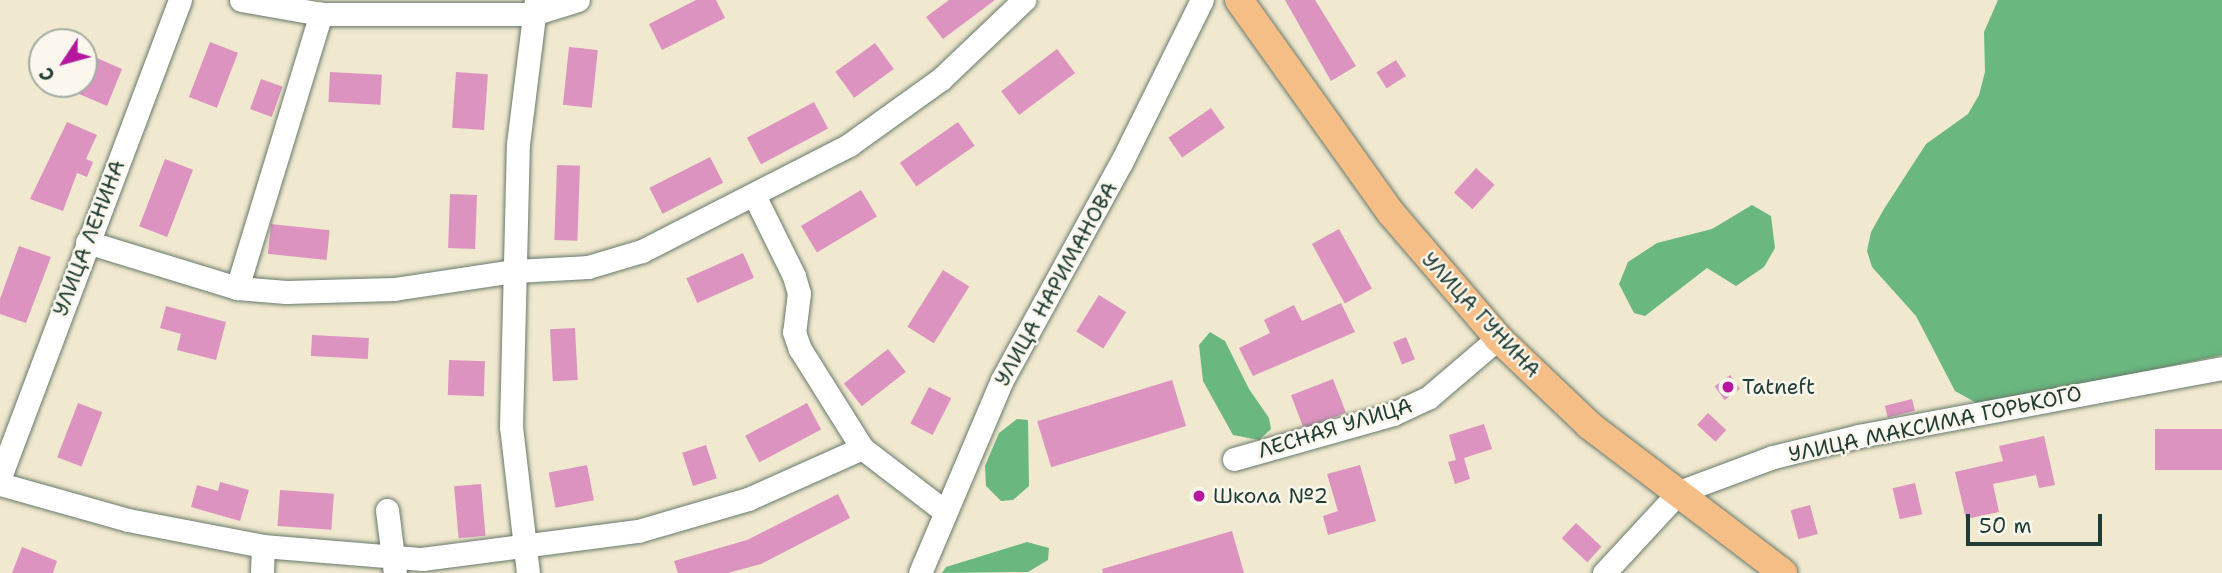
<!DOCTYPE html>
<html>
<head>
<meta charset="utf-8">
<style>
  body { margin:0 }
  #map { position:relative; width:2222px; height:573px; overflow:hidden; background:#f0e9cf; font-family:"Shantell Sans",sans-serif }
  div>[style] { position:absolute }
  .forest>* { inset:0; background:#6ab780 }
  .building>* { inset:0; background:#dc93c0; transform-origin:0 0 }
  .roads { filter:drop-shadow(0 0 2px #68796a) drop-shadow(0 0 2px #68796a) }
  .minor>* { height:23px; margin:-11.5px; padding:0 11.5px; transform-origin:11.5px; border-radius:11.5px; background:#fff }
  .major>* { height:28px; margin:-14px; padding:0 14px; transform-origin:14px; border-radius:14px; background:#f6be87 }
  .dots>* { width:19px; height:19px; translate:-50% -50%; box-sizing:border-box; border:4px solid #fbf7ec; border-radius:50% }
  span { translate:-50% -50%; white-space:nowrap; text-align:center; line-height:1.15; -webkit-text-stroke:5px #fbf7ec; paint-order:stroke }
  .street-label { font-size:21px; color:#1f3d34 }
  .poi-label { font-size:21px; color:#1f3d34 }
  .left { translate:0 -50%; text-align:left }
  .north { position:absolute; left:28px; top:28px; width:70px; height:70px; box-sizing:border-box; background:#fbf7ec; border:2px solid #a3ada2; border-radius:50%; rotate:234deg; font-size:19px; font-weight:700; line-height:28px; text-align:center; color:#1f3d34 }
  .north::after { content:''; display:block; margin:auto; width:24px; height:32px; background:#b5179e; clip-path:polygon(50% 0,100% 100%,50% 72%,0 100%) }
  .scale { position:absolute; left:1966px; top:514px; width:136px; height:32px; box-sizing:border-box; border:4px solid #1f3d34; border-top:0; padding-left:9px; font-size:21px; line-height:24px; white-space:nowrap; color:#1f3d34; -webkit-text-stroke:5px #fbf7ec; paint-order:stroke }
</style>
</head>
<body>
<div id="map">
  <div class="forest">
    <i style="clip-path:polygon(1998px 0,2222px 0,2222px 355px,1982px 406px,1955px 391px,1916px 316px,1872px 267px,1867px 251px,1871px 232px,1884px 209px,1926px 144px,1968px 114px,1979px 95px,1985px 72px,1984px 32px)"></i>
    <i style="clip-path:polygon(1752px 205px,1771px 216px,1775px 248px,1764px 267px,1736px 286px,1707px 268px,1645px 316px,1634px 313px,1619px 284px,1628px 262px,1657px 243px,1712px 229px)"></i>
    <i style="clip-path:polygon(1210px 332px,1225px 341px,1249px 389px,1269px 418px,1271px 429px,1259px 440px,1233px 435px,1203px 381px,1199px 345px)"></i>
    <i style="clip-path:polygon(1017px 419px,1028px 420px,1029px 486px,1013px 500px,1001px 501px,986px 486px,985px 466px,999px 433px)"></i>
    <i style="clip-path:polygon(1027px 542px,1049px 548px,1048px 560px,1028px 572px,942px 573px,946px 567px)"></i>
  </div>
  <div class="building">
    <i style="clip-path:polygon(696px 0,716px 0,725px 18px,662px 50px,649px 24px)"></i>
    <i style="clip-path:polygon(949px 0,995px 0,943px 39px,926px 17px)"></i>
    <i style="clip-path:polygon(1285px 0,1315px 0,1356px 66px,1331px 81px)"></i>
    <i style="left:210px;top:42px;width:30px;height:59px;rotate:21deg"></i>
    <i style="left:875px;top:43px;width:32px;height:49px;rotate:54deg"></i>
    <i style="left:569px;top:47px;width:29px;height:58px;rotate:6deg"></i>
    <i style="left:1057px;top:49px;width:30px;height:70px;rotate:53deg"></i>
    <i style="clip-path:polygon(90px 55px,122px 69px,107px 106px,56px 84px,84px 84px)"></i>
    <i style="left:1396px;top:60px;width:19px;height:23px;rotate:58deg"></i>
    <i style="left:330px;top:72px;width:52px;height:30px;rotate:3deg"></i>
    <i style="left:456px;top:72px;width:32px;height:56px;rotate:4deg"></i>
    <i style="left:261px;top:79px;width:23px;height:32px;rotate:20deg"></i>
    <i style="left:814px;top:102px;width:30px;height:76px;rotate:62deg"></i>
    <i style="left:1211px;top:108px;width:24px;height:52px;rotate:55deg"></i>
    <i style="clip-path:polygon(67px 122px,97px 135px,86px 159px,93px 162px,87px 177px,77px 173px,63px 211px,30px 199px)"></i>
    <i style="left:958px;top:122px;width:29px;height:71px;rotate:55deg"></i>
    <i style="left:710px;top:157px;width:29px;height:68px;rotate:63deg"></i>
    <i style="left:165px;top:159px;width:30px;height:72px;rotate:21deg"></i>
    <i style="left:557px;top:165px;width:23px;height:75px;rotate:2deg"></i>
    <i style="left:1476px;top:168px;width:25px;height:33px;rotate:42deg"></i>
    <i style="left:861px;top:190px;width:31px;height:70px;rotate:59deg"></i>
    <i style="left:450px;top:194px;width:27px;height:54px;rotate:2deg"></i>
    <i style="left:271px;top:224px;width:59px;height:30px;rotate:6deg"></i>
    <i style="left:1339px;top:229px;width:68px;height:31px;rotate:61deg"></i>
    <i style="clip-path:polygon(19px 246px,51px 257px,26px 323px,0 314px,0 299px)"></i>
    <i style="left:743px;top:253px;width:27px;height:62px;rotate:66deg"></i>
    <i style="left:943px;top:270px;width:31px;height:67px;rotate:32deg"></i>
    <i style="left:1099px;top:295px;width:32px;height:43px;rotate:32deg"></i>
    <i style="clip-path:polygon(1341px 303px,1355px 332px,1253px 376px,1239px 348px,1270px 333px,1264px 320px,1294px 305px,1302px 321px)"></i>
    <i style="clip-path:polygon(166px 306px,226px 322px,216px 360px,177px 350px,181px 334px,160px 328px)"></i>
    <i style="left:575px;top:328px;width:52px;height:25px;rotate:87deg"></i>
    <i style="left:312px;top:335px;width:57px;height:21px;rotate:3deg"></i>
    <i style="left:1406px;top:337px;width:24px;height:14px;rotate:68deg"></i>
    <i style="left:888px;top:349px;width:29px;height:56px;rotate:52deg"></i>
    <i style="left:449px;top:360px;width:36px;height:35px;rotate:2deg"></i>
    <i style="left:1730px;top:375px;width:17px;height:19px;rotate:54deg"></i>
    <i style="left:1333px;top:379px;width:36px;height:45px;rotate:69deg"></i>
    <i style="left:1172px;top:380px;width:48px;height:141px;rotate:73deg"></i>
    <i style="left:929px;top:387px;width:25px;height:41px;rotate:27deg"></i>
    <i style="left:1912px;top:399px;width:12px;height:28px;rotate:76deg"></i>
    <i style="left:78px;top:403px;width:26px;height:58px;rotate:21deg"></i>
    <i style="left:807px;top:403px;width:30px;height:70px;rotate:62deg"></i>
    <i style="left:1708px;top:413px;width:25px;height:16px;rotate:43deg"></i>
    <i style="clip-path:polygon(1484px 424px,1492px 449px,1464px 458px,1470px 479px,1455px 484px,1448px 462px,1456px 460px,1449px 435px)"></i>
    <i style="left:2222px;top:429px;width:41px;height:67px;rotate:90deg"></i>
    <i style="clip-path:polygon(2044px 436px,2055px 485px,2039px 488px,2036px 475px,1993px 484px,1999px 512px,1966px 519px,1955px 472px,2003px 461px,1999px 446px)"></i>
    <i style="left:706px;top:445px;width:35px;height:25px;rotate:72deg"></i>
    <i style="left:587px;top:465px;width:36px;height:39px;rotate:79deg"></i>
    <i style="clip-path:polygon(1360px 465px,1376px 521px,1328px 535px,1323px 516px,1338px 511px,1327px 474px)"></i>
    <i style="clip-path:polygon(220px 482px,249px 490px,240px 521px,191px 507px,197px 485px,218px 491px)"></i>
    <i style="left:1915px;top:483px;width:32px;height:23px;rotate:77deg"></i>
    <i style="left:481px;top:484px;width:52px;height:27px;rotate:85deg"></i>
    <i style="left:280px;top:490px;width:54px;height:36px;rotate:4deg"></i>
    <i style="clip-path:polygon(838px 494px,850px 518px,761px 564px,728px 573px,678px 573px,674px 561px,747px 540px)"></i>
    <i style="left:1810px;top:505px;width:30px;height:20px;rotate:75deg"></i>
    <i style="left:1576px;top:523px;width:35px;height:21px;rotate:43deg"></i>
    <i style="clip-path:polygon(1232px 531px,1244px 573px,1103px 573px,1102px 569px)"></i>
    <i style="clip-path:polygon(22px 547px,57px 561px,53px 573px,12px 573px)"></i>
  </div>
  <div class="roads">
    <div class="minor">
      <i style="left:241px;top:0;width:81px;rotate:9.9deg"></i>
      <i style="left:321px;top:14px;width:212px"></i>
      <i style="left:533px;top:14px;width:47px;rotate:-17.3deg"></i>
      <i style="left:755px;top:197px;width:88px;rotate:63.7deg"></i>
      <i style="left:794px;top:276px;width:18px;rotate:74deg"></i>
      <i style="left:799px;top:293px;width:39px;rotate:97deg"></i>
      <i style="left:794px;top:332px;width:18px;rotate:71deg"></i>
      <i style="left:800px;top:349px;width:117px;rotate:57.9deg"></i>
      <i style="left:862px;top:448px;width:103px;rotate:37.5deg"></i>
      <i style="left:87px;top:242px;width:157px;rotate:17deg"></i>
      <i style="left:237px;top:288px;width:49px;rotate:4.7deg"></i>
      <i style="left:286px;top:292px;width:108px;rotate:-1.6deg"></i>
      <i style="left:394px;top:289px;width:122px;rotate:-8.5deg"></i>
      <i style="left:515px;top:271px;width:73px;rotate:-3.1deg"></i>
      <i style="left:588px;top:267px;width:56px;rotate:-16.5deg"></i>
      <i style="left:642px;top:251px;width:233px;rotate:-27.1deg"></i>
      <i style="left:849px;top:145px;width:113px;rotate:-35.7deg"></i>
      <i style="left:941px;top:79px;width:115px;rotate:-43.6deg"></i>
      <i style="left:237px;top:288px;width:287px;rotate:-73deg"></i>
      <i style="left:1234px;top:459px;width:165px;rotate:-15.8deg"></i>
      <i style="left:1393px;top:414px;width:40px;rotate:-25deg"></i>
      <i style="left:1429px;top:397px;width:91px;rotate:-40.5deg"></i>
      <i style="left:0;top:477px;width:510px;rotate:-69.33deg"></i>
      <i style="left:0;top:484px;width:133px;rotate:15.7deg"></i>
      <i style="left:128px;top:520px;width:137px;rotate:10.9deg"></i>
      <i style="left:263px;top:546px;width:160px;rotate:4.7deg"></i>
      <i style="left:422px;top:559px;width:218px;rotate:-7.4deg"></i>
      <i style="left:638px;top:531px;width:115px;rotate:-16.2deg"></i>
      <i style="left:748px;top:499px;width:125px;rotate:-24.1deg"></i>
      <i style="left:387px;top:510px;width:64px;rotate:82.8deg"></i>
      <i style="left:262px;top:573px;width:27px;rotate:-88deg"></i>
      <i style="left:528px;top:573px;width:147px;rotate:-96.6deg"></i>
      <i style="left:511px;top:427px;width:283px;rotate:-88.6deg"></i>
      <i style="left:518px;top:144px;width:145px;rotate:-82.9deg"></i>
      <i style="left:920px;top:573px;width:210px;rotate:-67deg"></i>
      <i style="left:1002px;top:380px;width:247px;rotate:-61.3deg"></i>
      <i style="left:1121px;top:163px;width:182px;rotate:-63.6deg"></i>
      <i style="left:1604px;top:573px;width:110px;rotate:-47.2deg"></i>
      <i style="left:1679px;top:492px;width:100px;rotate:-20.4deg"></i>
      <i style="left:1773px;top:457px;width:89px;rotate:-13.7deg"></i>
      <i style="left:1859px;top:436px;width:369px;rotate:-10.6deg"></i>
    </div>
    <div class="major">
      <i style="left:1239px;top:0;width:262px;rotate:54.5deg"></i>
      <i style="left:1391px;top:213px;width:165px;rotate:49.4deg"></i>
      <i style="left:1498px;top:338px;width:126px;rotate:43.7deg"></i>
      <i style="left:1589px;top:425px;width:244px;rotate:37.3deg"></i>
    </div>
  </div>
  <div class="dots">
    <i style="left:1728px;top:387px;background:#b5179e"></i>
    <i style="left:1199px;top:496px;background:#b5179e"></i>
  </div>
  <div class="street-label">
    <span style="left:89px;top:238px;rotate:-69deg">УЛИЦА ЛЕНИНА</span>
    <span style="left:1056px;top:284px;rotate:-61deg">УЛИЦА НАРИМАНОВА</span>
    <span style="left:1481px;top:315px;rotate:47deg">УЛИЦА ГУНИНА</span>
    <span style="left:1935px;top:424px;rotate:-12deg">УЛИЦА МАКСИМА ГОРЬКОГО</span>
    <span style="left:1335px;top:428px;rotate:-17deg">ЛЕСНАЯ УЛИЦА</span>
  </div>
  <div class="poi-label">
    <span class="left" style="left:1742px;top:387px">Tatneft</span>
    <span class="left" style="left:1213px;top:496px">Школа №2</span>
  </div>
  <div class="north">С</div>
  <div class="scale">50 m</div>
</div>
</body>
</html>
